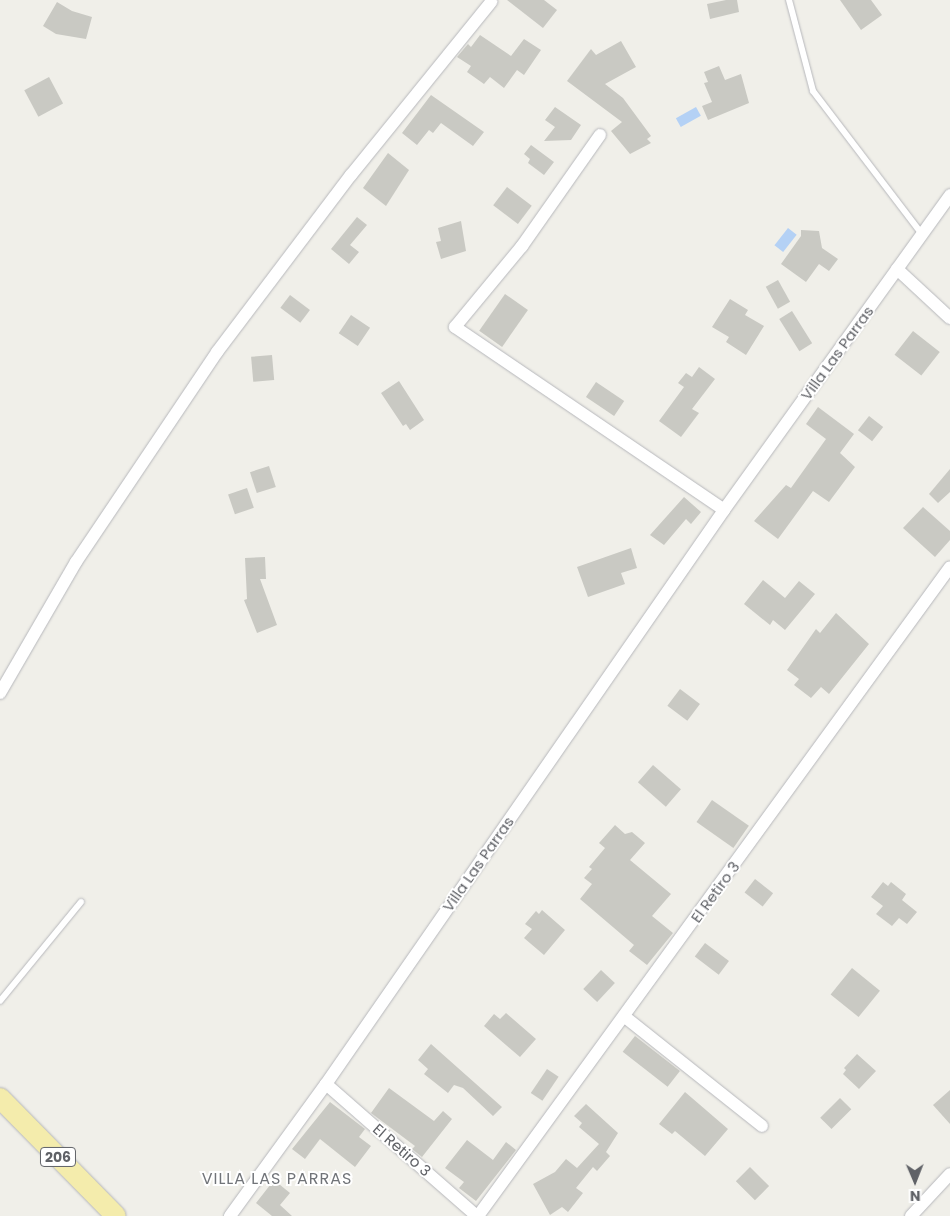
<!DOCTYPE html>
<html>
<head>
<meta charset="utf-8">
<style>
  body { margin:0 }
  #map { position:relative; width:950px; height:1216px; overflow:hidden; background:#f0efe9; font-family:Poppins,sans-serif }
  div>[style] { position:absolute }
  .water>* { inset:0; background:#b4d1f5; transform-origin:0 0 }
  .building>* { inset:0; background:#c9c9c3; transform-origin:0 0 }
  .roads { filter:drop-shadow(0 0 1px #b6b7bb) drop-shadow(0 0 1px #b6b7bb) }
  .service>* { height:6px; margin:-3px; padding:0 3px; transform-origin:3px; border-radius:3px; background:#fff }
  .minor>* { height:12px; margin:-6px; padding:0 6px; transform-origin:6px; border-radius:6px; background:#fff }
  .trunk>* { height:20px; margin:-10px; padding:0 10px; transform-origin:10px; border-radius:10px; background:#f4ecac }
  span { translate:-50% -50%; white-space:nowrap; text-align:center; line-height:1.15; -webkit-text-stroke:4px #fff; paint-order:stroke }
  .shield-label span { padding:1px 4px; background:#fff; border:1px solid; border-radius:4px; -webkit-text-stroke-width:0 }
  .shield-label { font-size:14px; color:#606267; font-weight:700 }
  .street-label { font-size:15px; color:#606267 }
  .neighbourhood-label { font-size:16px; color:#717479; letter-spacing:1px }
  .north { position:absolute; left:890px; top:1156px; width:50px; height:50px; -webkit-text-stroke:4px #fff; paint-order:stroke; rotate:179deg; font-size:14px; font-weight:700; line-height:20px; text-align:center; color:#606267 }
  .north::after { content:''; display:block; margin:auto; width:18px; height:22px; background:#606267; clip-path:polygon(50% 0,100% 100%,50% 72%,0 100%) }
</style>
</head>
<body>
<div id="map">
  <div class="water">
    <i style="left:696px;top:107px;width:10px;height:23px;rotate:61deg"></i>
    <i style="left:788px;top:228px;width:11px;height:22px;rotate:38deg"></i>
  </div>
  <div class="building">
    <i style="clip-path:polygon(507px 0,544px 0,557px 10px,543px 28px)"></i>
    <i style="clip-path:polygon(726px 0,737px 0,739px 12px,710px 19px,707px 4px)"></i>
    <i style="clip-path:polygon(840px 0,871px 0,882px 15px,861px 30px)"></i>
    <i style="clip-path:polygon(57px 2px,72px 11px,92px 17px,86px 39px,56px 34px,43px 26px)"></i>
    <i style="clip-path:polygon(480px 35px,511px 56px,524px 39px,541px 50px,524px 75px,517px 70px,504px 88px,490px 77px,484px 84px,467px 72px,471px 66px,457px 57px,468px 44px,471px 47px)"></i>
    <i style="clip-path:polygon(621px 41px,636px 67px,605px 84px,623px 98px,651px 136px,647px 139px,651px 143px,630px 154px,611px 131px,622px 122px,567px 81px,591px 49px,596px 55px)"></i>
    <i style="clip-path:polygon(719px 66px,725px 80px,741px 74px,749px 103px,708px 120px,702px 106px,712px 102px,704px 83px,708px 82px,704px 72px)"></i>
    <i style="left:49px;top:77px;width:30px;height:28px;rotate:62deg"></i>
    <i style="clip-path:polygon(431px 95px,484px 132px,473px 146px,441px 123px,433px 133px,429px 130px,417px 145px,402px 133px)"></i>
    <i style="clip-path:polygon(555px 107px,581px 125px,571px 140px,544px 141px,555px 127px,545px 120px)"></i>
    <i style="clip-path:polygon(531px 145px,554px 162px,544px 175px,528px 163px,530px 159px,524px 154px)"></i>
    <i style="clip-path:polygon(388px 153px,409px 170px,386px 206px,363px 188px)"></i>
    <i style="left:507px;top:187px;width:31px;height:23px;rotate:37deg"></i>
    <i style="clip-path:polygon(357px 217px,367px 225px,350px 245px,359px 252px,349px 264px,331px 249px)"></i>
    <i style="clip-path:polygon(461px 221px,466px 251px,441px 259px,436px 242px,441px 241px,438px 228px)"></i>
    <i style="clip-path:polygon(801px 230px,819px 231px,822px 248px,838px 259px,829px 271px,819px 264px,806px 282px,781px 264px,801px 236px)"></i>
    <i style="left:778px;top:280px;width:25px;height:14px;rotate:61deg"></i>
    <i style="left:505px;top:294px;width:28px;height:45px;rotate:35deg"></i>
    <i style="left:290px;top:295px;width:25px;height:16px;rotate:37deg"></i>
    <i style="clip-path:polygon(730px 299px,748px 310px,745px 315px,764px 326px,746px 355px,726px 342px,729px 337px,712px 327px)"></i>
    <i style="left:792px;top:311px;width:38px;height:15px;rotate:58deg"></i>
    <i style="left:351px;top:315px;width:23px;height:22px;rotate:34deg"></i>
    <i style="left:913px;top:331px;width:34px;height:30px;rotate:38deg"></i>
    <i style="left:272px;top:355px;width:25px;height:21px;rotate:85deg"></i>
    <i style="clip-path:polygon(699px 367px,715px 379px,692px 409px,699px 413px,681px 437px,659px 421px,684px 387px,678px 383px,686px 373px,692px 377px)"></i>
    <i style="clip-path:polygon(399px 381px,424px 420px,410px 430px,406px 424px,403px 426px,381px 393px)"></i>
    <i style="left:596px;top:382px;width:34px;height:18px;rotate:34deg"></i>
    <i style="clip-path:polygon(818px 407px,854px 434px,840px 453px,855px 467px,829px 502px,813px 491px,778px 539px,754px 521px,786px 485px,791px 488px,826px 439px,806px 424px)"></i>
    <i style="left:869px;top:416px;width:18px;height:18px;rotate:38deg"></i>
    <i style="left:269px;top:466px;width:22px;height:20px;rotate:72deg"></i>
    <i style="clip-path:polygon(950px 469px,950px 492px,938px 503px,929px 494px)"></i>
    <i style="left:247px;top:488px;width:21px;height:20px;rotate:71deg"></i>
    <i style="clip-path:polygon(684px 497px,701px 512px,691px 524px,686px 519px,664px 545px,650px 535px)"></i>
    <i style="clip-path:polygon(923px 507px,950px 531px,950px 540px,935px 557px,903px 528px)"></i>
    <i style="clip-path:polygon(631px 548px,637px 568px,621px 573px,625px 584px,588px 597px,577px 567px)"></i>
    <i style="clip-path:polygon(265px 557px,266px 579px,260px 579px,277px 625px,257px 633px,244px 600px,247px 599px,245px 558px)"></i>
    <i style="clip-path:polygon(763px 580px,785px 598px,799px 581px,815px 594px,785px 630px,773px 620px,770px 625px,744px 604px)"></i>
    <i style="clip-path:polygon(836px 613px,869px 644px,829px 694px,821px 687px,811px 698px,794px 685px,799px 679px,787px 670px,816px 629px,820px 633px)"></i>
    <i style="left:680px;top:689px;width:25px;height:21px;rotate:37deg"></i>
    <i style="left:653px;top:765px;width:37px;height:23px;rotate:41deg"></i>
    <i style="left:712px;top:800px;width:45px;height:27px;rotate:35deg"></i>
    <i style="clip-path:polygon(615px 825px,625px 834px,632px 832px,645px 843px,630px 860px,671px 894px,652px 916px,673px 933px,647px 965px,629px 951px,634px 945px,580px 899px,592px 884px,584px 878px,592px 869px,589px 867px,605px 848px,599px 843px)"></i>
    <i style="left:755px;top:879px;width:23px;height:17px;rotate:38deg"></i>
    <i style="clip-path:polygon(883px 882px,888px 886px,891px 882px,906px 894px,902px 900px,917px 912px,907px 924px,899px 918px,892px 926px,876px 914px,883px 906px,871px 897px)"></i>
    <i style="clip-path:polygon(542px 910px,565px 930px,544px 955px,524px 938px,532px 929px,525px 924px,536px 911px,539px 914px)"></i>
    <i style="left:705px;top:943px;width:30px;height:17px;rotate:37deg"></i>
    <i style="left:852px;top:968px;width:36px;height:34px;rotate:39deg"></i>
    <i style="left:601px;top:970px;width:19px;height:26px;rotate:43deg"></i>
    <i style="clip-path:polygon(506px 1013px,536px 1039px,520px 1057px,484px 1026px,494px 1014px,500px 1019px)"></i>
    <i style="left:635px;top:1036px;width:57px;height:20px;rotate:38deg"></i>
    <i style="clip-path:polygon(431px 1044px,502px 1107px,493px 1116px,463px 1088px,454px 1085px,448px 1093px,424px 1074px,428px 1069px,418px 1060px)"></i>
    <i style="clip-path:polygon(857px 1054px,876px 1071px,859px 1089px,843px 1074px,846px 1070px,844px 1068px)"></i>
    <i style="left:547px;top:1069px;width:14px;height:29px;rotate:34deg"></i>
    <i style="clip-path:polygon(389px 1088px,434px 1121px,443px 1111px,452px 1119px,422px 1157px,412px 1149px,415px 1146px,371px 1113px)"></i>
    <i style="clip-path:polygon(950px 1090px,950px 1124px,933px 1105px)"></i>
    <i style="clip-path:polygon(685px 1092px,728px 1129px,705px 1156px,675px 1131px,672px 1134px,659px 1124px)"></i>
    <i style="left:840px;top:1098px;width:16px;height:28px;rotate:45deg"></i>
    <i style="clip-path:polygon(330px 1102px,365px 1129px,359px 1137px,371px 1146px,355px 1167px,320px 1139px,305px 1159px,292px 1149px)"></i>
    <i style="clip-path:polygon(586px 1104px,618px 1133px,606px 1152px,610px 1156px,597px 1171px,593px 1167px,576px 1188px,583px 1193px,568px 1212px,562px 1207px,550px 1215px,533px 1184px,555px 1172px,566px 1159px,577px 1168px,599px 1144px,579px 1127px,582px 1123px,574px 1116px)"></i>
    <i style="clip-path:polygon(467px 1140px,493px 1160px,506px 1142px,516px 1150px,476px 1201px,459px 1188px,464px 1182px,445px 1168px)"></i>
    <i style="left:750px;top:1167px;width:27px;height:20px;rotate:45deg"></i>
    <i style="clip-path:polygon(274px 1180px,290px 1193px,280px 1205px,292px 1216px,272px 1216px,256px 1203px)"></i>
  </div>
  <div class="roads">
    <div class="service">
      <i style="left:789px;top:0;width:94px;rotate:75.2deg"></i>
      <i style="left:813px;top:91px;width:180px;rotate:52.7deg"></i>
      <i style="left:0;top:1001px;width:128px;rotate:-50.7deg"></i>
    </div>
    <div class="minor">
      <i style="left:600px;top:135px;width:136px;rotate:125.1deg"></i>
      <i style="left:522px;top:246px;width:105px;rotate:129.6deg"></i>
      <i style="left:455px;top:327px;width:325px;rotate:34.2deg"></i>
      <i style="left:897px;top:269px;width:72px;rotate:42.8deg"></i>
      <i style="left:0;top:693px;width:151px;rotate:-59.9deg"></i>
      <i style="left:76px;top:562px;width:253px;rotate:-56.1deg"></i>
      <i style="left:217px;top:352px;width:222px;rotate:-52.9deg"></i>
      <i style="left:351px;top:175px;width:223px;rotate:-51deg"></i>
      <i style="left:625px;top:1017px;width:175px;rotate:38.5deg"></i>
      <i style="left:326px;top:1084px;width:201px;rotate:41.2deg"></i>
      <i style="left:230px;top:1216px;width:163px;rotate:-54deg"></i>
      <i style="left:326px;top:1084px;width:698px;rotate:-55.26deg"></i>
      <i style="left:724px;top:510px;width:388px;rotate:-54.3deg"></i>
      <i style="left:478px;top:1216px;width:802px;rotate:-53.97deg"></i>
      <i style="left:911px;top:1216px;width:57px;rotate:-47.1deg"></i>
    </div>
    <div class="trunk">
      <i style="left:0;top:1098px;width:165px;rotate:45.5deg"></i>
    </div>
  </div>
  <div class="shield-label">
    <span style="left:58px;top:1157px">206</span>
  </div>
  <div class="street-label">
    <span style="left:837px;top:353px;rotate:-54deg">Villa Las Parras</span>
    <span style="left:478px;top:864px;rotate:-55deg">Villa Las Parras</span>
    <span style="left:715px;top:892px;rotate:-54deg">El Retiro 3</span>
    <span style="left:402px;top:1150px;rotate:41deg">El Retiro 3</span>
  </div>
  <div class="neighbourhood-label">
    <span style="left:277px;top:1179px">VILLA LAS PARRAS</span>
  </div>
  <div class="north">N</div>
</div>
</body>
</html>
